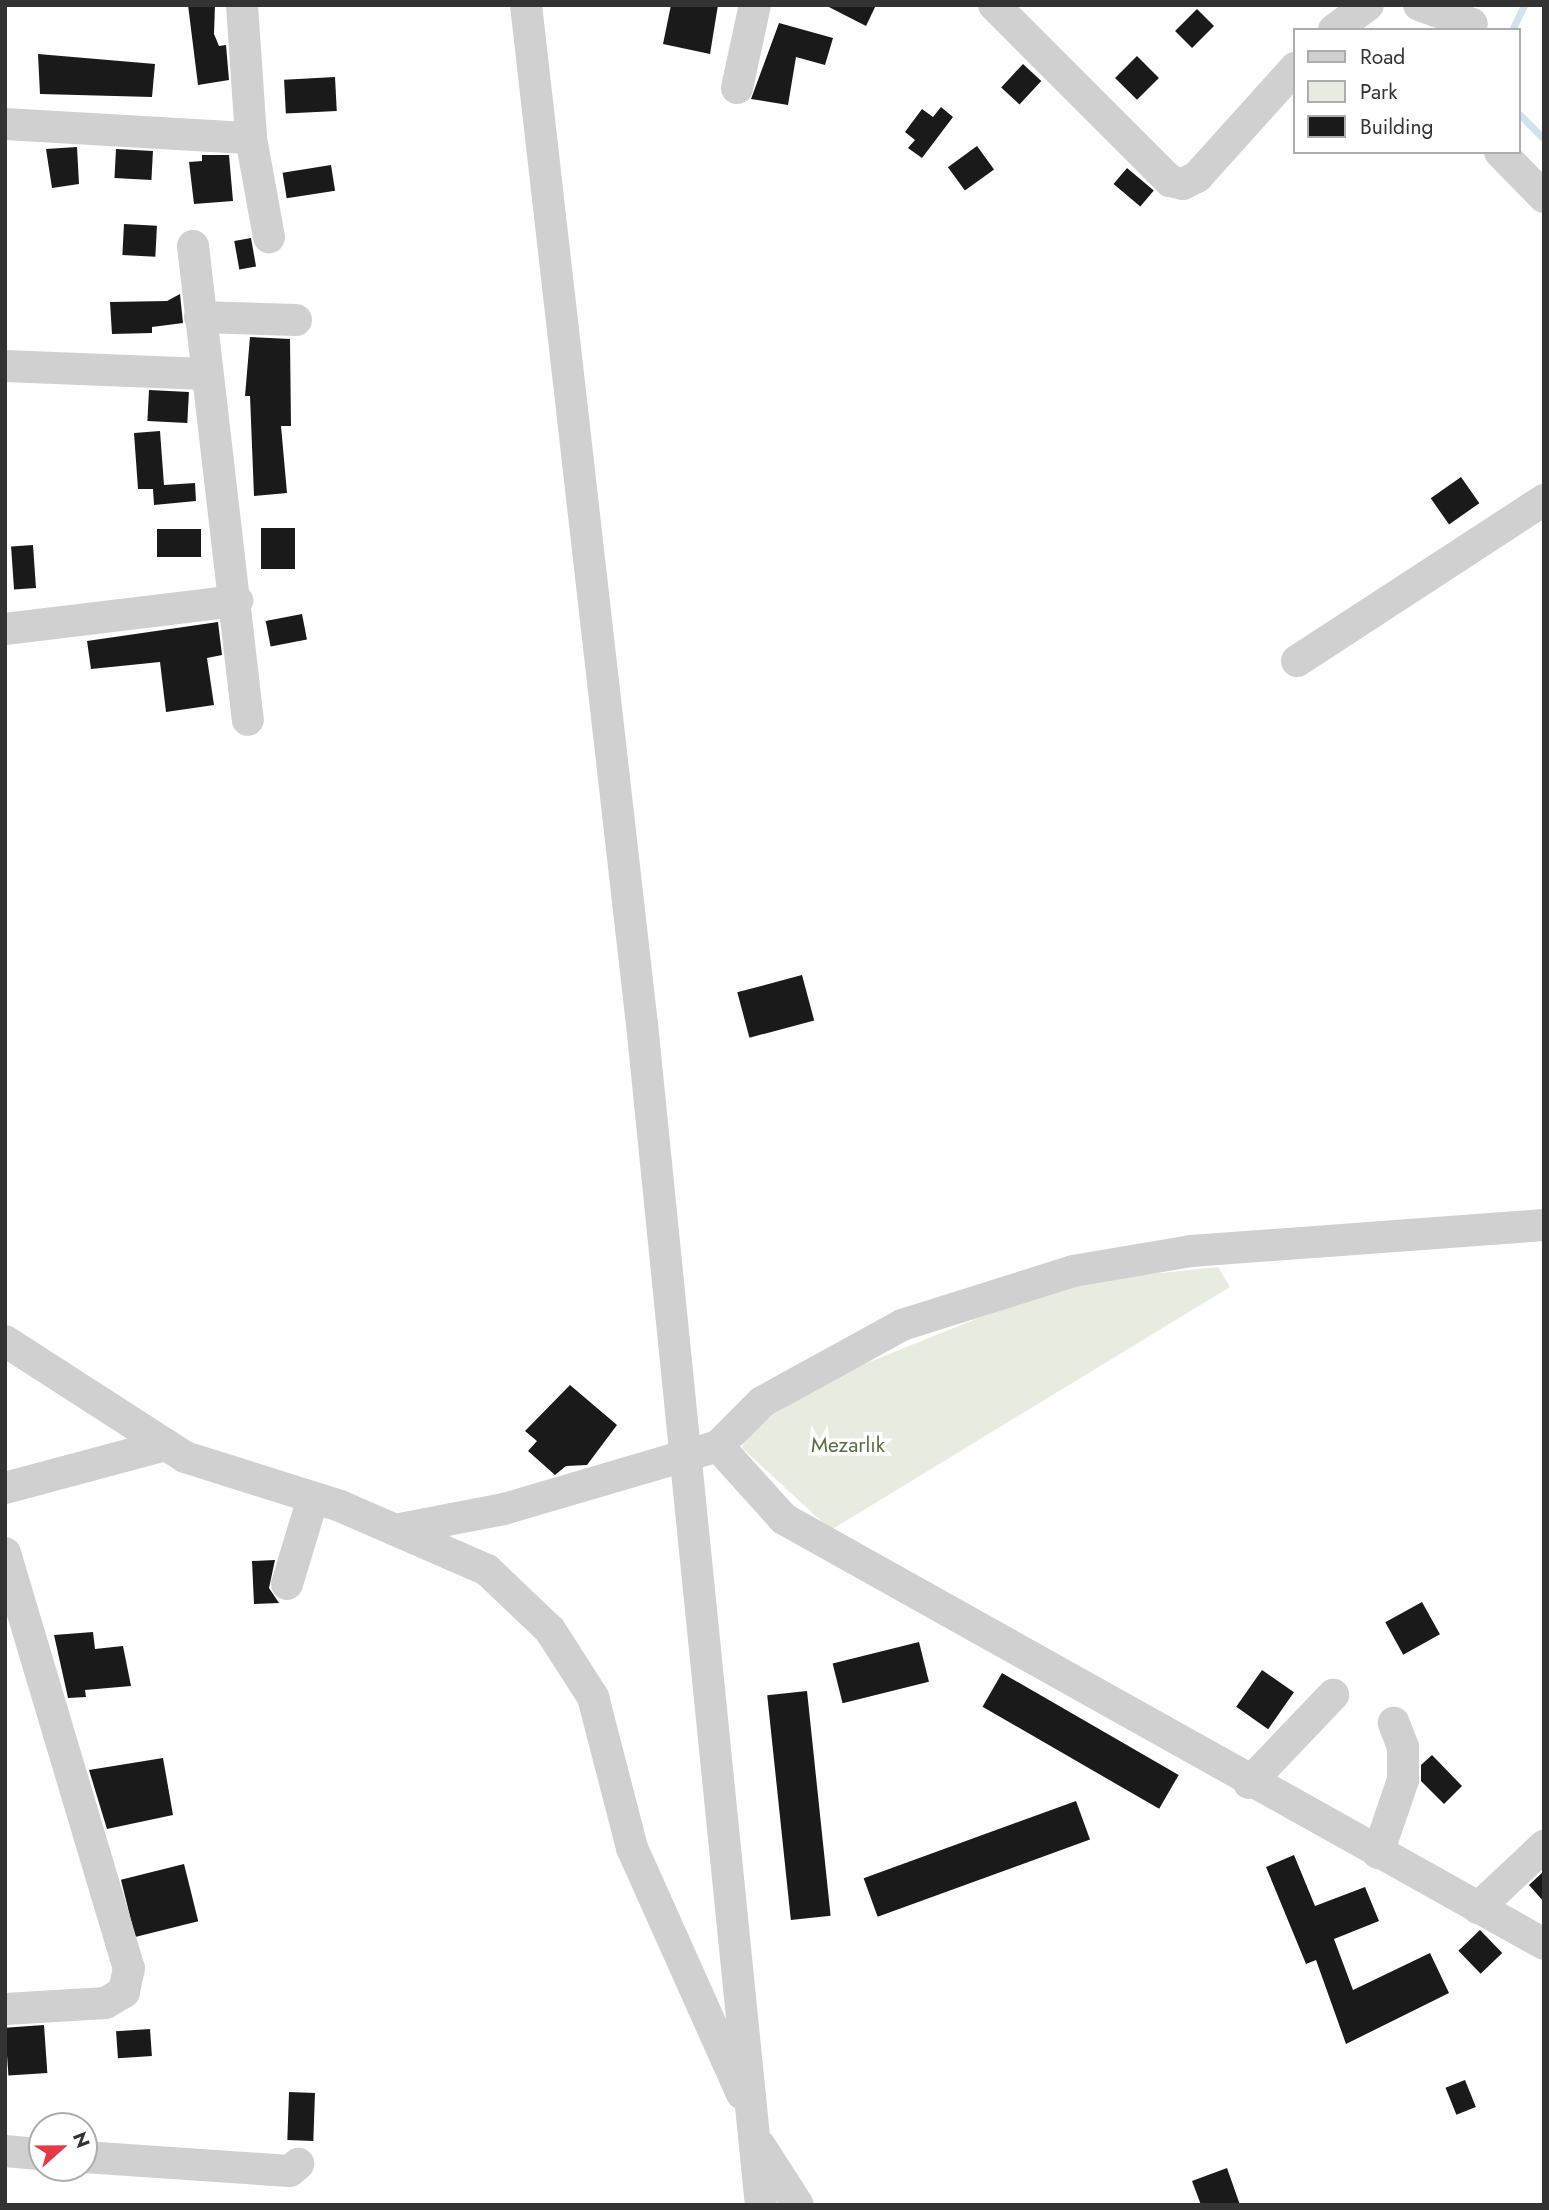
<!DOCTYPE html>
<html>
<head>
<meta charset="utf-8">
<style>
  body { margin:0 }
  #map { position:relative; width:1549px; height:2210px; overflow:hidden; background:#fff; font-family:Jost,sans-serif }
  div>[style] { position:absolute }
  .green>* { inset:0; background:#e6ecdf }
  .stream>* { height:7px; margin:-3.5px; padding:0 3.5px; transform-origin:3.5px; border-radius:3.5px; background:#cfe2ee }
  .building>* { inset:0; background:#1a1a1a; transform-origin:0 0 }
  .minor>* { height:32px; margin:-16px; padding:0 16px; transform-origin:16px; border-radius:16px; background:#d0d0d0 }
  span { translate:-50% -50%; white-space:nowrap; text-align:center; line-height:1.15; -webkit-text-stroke:7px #fff; paint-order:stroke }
  .park-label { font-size:21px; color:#56703f }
  .frame { position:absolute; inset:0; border:7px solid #333; pointer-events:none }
  .legend { position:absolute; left:1293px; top:28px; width:228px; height:126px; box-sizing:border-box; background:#fff; border:2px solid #adadad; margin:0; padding:9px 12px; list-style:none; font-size:21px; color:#333 }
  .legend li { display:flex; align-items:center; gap:14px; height:35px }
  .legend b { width:35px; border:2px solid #adadad }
  .north { position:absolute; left:28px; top:2112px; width:70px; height:70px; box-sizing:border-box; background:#fff; border:2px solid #adadad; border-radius:50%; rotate:69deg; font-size:19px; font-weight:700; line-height:28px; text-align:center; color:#333 }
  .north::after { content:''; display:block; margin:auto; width:24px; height:32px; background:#e63946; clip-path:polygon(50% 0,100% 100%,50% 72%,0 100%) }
</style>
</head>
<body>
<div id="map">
  <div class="green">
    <i style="clip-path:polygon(1218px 1267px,1230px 1287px,831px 1530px,742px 1448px,749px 1429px,847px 1371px,976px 1319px,1075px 1282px)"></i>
  </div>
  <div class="stream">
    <i style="left:1512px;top:30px;width:28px;rotate:-64deg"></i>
    <i style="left:1519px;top:114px;width:35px;rotate:45deg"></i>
  </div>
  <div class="building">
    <i style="clip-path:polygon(188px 5px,215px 5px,214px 34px,219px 46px,226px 45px,229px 80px,198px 85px)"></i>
    <i style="clip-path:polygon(671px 5px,718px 5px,710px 54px,663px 44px)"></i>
    <i style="clip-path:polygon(825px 5px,876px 5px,866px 26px)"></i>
    <i style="left:1197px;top:9px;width:24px;height:31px;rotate:45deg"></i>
    <i style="clip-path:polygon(779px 23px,833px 38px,825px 65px,796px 57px,788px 105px,751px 99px)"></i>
    <i style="clip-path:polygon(38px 54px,155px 64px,152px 97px,40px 94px)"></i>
    <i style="left:1137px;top:56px;width:31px;height:31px;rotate:45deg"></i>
    <i style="left:1023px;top:64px;width:25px;height:32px;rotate:43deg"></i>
    <i style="left:335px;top:77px;width:34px;height:51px;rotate:87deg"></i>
    <i style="clip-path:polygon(941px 107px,953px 117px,922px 158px,908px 148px,915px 140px,905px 132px,922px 109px,933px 117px)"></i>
    <i style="left:977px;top:146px;width:29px;height:36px;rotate:54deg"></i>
    <i style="clip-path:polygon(77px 147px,79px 184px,52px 188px,46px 149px)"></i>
    <i style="left:116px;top:149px;width:37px;height:29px;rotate:3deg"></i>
    <i style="clip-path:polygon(202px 155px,229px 155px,233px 201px,194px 204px,189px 162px,202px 161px)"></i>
    <i style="left:331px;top:165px;width:26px;height:49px;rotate:81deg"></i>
    <i style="left:1127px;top:168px;width:35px;height:21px;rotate:40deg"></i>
    <i style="left:124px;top:224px;width:33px;height:31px;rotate:3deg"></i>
    <i style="left:251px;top:238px;width:29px;height:17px;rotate:80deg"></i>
    <i style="clip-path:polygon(180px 294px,183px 323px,152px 327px,152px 333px,112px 334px,110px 302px,167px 301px)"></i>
    <i style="clip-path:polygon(250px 337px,290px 339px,291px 426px,281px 426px,287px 493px,254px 496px,250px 396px,245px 396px)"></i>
    <i style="left:149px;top:390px;width:40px;height:31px;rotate:3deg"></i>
    <i style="clip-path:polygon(160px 431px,164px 485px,195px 483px,196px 501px,154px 505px,153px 489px,138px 489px,134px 433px)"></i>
    <i style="left:1461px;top:477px;width:32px;height:37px;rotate:55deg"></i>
    <i style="left:261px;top:528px;width:34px;height:41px"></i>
    <i style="left:157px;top:529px;width:44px;height:28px"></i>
    <i style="left:33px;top:545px;width:43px;height:22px;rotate:86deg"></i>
    <i style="left:302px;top:614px;width:26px;height:37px;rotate:79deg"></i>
    <i style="clip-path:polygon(218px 622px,222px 655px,207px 658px,214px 705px,166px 712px,160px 662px,91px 669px,87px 641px)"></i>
    <i style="left:802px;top:975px;width:47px;height:67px;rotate:75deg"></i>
    <i style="clip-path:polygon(570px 1385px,617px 1425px,587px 1465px,566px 1466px,555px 1475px,528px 1451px,537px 1441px,525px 1431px)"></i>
    <i style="clip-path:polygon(275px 1560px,269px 1588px,279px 1603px,254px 1604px,252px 1561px)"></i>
    <i style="left:1422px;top:1602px;width:37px;height:42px;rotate:61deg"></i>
    <i style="clip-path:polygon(93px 1632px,95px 1649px,123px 1646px,131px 1686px,85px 1690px,86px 1697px,68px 1698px,54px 1635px)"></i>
    <i style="left:919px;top:1642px;width:41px;height:89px;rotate:76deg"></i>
    <i style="left:1262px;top:1670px;width:39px;height:45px;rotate:35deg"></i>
    <i style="left:1002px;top:1673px;width:204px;height:39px;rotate:30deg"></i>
    <i style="left:807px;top:1691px;width:226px;height:40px;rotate:84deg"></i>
    <i style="clip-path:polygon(1432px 1755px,1462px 1786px,1444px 1804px,1421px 1781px,1421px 1765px)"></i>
    <i style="clip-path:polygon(163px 1758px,173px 1815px,107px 1829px,89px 1770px)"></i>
    <i style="left:1076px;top:1801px;width:41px;height:226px;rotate:70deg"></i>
    <i style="clip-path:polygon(1294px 1855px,1315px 1906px,1365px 1887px,1379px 1921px,1334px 1939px,1353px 1990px,1430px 1953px,1449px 1993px,1346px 2044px,1316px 1960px,1306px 1964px,1266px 1867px)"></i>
    <i style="left:184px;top:1864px;width:59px;height:65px;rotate:76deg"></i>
    <i style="clip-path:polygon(1544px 1871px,1544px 1902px,1529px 1885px)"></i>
    <i style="left:1480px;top:1930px;width:32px;height:30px;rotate:46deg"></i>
    <i style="left:44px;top:2025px;width:48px;height:39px;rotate:86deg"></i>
    <i style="left:150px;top:2029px;width:27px;height:34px;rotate:86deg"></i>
    <i style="left:1465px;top:2080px;width:29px;height:21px;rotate:68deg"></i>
    <i style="left:289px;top:2092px;width:26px;height:48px;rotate:2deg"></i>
    <i style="clip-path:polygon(1227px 2168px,1240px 2205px,1201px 2205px,1192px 2181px)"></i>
  </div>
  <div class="minor">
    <i style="left:242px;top:5px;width:133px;rotate:86.1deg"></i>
    <i style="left:251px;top:138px;width:101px;rotate:79.7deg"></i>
    <i style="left:526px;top:5px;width:1026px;rotate:83.51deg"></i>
    <i style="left:642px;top:1024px;width:1187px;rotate:84.25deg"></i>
    <i style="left:994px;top:5px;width:249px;rotate:45deg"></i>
    <i style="left:1170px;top:181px;width:13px;rotate:13deg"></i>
    <i style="left:1183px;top:184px;width:16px;rotate:-27deg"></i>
    <i style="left:1197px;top:177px;width:147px;rotate:-48deg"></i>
    <i style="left:1419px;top:5px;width:56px;rotate:19.7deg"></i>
    <i style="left:1334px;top:30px;width:42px;rotate:-36.3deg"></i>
    <i style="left:737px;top:88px;width:85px;rotate:-77.8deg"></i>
    <i style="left:5px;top:124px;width:246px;rotate:3.3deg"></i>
    <i style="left:1500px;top:152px;width:63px;rotate:45.6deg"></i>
    <i style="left:193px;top:246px;width:477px;rotate:83.4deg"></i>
    <i style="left:200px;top:317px;width:96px;rotate:1.8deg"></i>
    <i style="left:5px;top:366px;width:200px;rotate:2.3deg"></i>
    <i style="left:5px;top:629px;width:234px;rotate:-6.9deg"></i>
    <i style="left:1297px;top:661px;width:295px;rotate:-33.1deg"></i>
    <i style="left:5px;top:1341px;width:214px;rotate:32.8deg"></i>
    <i style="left:185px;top:1457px;width:163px;rotate:17.5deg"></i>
    <i style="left:340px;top:1506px;width:160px;rotate:23.5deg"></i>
    <i style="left:487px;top:1570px;width:87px;rotate:43.6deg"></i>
    <i style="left:550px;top:1630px;width:80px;rotate:57.3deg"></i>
    <i style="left:593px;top:1697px;width:156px;rotate:75.5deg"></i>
    <i style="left:632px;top:1848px;width:269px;rotate:65.9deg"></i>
    <i style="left:718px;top:1446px;width:62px;rotate:-45deg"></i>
    <i style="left:762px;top:1402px;width:160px;rotate:-28.8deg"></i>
    <i style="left:902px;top:1325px;width:179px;rotate:-17.5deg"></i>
    <i style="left:1073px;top:1271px;width:120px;rotate:-9.6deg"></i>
    <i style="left:1191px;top:1251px;width:354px;rotate:-4.2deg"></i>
    <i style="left:5px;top:1488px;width:167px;rotate:-15deg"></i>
    <i style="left:395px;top:1530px;width:111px;rotate:-10.9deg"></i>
    <i style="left:504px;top:1509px;width:223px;rotate:-16.4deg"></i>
    <i style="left:718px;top:1446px;width:98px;rotate:47.9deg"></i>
    <i style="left:784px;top:1519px;width:871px;rotate:29.21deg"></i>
    <i style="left:5px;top:1553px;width:433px;rotate:73.4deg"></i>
    <i style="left:129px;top:1968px;width:25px;rotate:102deg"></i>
    <i style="left:124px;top:1992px;width:21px;rotate:149deg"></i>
    <i style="left:106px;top:2003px;width:101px;rotate:176.6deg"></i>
    <i style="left:287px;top:1584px;width:90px;rotate:-73.2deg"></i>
    <i style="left:1249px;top:1783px;width:122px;rotate:-46.3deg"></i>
    <i style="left:1378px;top:1853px;width:77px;rotate:-71.1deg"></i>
    <i style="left:1403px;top:1780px;width:33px;rotate:-90deg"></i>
    <i style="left:1403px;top:1747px;width:26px;rotate:-111deg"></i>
    <i style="left:1478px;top:1908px;width:91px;rotate:-43.2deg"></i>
    <i style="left:760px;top:2146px;width:70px;rotate:57.2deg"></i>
    <i style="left:5px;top:2151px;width:37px;rotate:5deg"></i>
    <i style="left:84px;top:2157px;width:206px;rotate:3.9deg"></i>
    <i style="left:290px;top:2171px;width:11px;rotate:-41deg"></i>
  </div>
  <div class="park-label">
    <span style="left:848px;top:1445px">Mezarlık</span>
  </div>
  <div class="frame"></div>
  <ul class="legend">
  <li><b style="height:9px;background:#d0d0d0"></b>Road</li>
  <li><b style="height:19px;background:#e6ecdf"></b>Park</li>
  <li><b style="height:19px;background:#1a1a1a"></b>Building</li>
  </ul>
  <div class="north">N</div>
</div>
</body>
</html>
